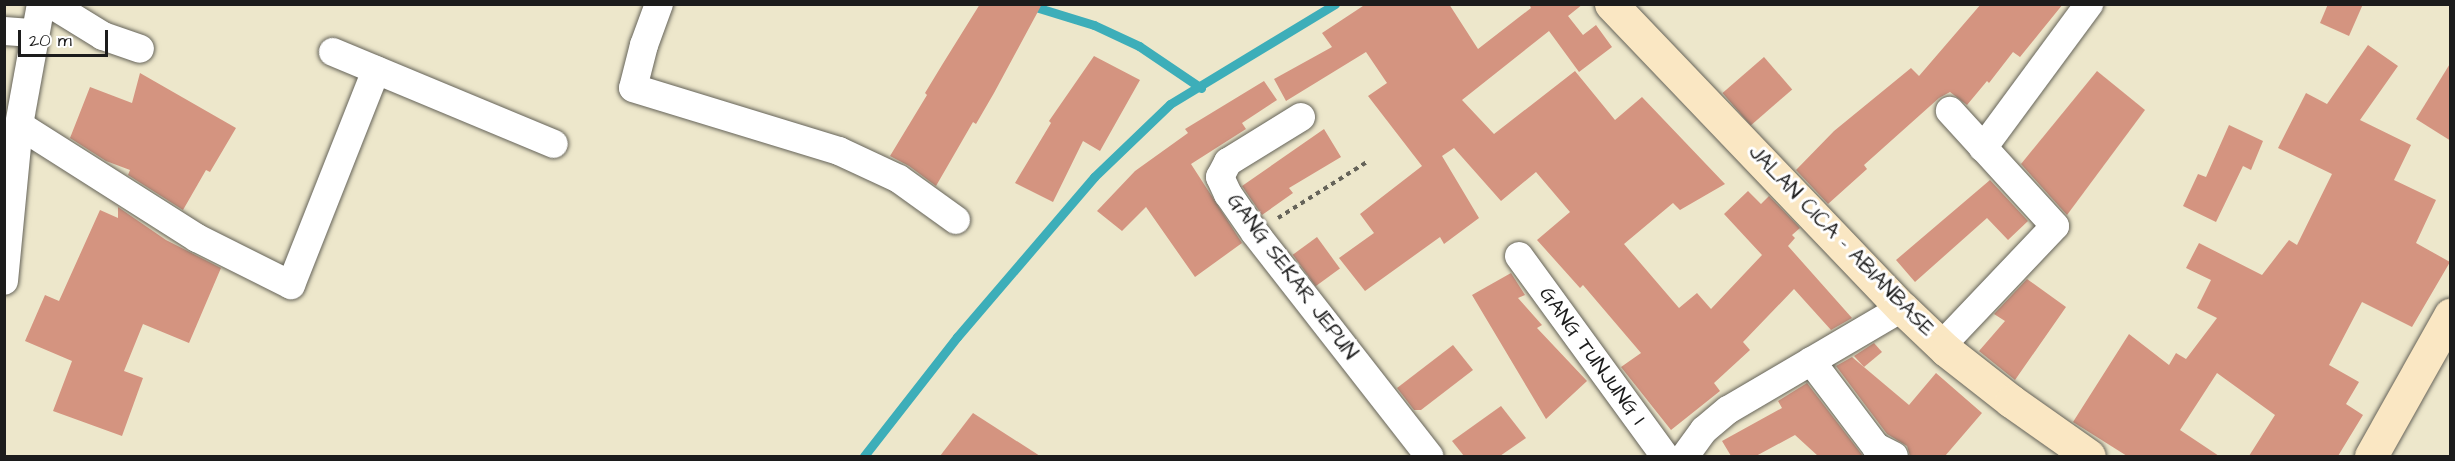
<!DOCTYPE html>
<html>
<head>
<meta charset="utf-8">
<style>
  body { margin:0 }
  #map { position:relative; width:2455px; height:461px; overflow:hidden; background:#ede7cb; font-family:"Architects Daughter",sans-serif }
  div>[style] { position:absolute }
  .stream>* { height:9px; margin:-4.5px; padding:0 4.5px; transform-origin:4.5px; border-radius:4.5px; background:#3daeb9 }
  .building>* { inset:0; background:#d49480; transform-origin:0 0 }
  .path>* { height:4px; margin-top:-2px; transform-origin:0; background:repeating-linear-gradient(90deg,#656359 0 4.5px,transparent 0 9px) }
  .roads { filter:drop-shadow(0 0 2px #656359) drop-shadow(0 0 2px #656359) }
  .street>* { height:28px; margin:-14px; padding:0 14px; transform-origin:14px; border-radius:14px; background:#fff }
  .secondary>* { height:33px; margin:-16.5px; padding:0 16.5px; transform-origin:16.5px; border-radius:16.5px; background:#fae7c3 }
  span { translate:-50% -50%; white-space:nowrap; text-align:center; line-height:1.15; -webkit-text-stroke:6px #fff; paint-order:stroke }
  .street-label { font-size:21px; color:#1c1c1c }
  .frame { position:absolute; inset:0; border:6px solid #1c1c1c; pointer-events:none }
  .scale { position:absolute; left:18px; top:30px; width:90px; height:27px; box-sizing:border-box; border:3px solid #1c1c1c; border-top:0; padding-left:8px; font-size:18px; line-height:21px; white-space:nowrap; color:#1c1c1c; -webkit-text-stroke:4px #fff; paint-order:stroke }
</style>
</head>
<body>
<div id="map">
  <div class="stream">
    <i style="left:1029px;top:5px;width:68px;rotate:17.1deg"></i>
    <i style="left:1094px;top:25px;width:50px;rotate:25deg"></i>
    <i style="left:1139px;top:46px;width:75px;rotate:34.1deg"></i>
    <i style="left:864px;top:456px;width:151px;rotate:-52deg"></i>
    <i style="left:957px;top:337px;width:211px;rotate:-49.4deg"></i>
    <i style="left:1094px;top:177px;width:105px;rotate:-43.8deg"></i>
    <i style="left:1170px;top:104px;width:193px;rotate:-31.2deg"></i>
  </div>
  <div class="building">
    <i style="clip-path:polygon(980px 4px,1042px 4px,994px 93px,976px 124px,973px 122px,936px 186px,909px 166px,890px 156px,927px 95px,925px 93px,942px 65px)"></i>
    <i style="clip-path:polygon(1366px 4px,1449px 4px,1478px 49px,1531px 8px,1529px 4px,1583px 4px,1568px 16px,1583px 35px,1596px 25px,1612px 47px,1579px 72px,1549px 31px,1462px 100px,1494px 134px,1575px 71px,1615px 120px,1642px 97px,1725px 184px,1680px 210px,1673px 203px,1624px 244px,1679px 308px,1697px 293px,1711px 309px,1762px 255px,1724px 214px,1748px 191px,1761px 204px,1769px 196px,1800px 228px,1792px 235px,1795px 238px,1788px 246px,1852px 318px,1831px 330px,1794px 289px,1743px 342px,1750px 350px,1714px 383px,1720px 391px,1671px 430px,1621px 367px,1641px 353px,1583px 285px,1580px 288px,1537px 240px,1570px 212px,1536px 172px,1501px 201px,1454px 148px,1442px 156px,1479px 218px,1444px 244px,1440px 237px,1365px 291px,1339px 258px,1374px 233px,1360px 214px,1422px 166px,1368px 96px,1387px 83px,1366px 52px,1286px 101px,1274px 79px,1332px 47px,1322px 33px)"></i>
    <i style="clip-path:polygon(1981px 4px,2063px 4px,2020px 57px,2013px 52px,1989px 83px,1987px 81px,1967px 105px,1950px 92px,1939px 98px,1864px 165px,1867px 169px,1828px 204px,1796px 170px,1834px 131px,1911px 68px,1919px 76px)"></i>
    <i style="clip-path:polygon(2328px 4px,2363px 4px,2349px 36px,2320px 23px)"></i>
    <i style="clip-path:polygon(2368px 45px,2398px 66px,2360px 120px,2411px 145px,2394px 180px,2436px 200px,2416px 243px,2450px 262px,2412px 327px,2362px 302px,2329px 365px,2359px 382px,2346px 404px,2363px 415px,2338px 456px,2249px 456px,2275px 415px,2217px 373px,2180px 430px,2219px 456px,2127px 456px,2073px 422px,2129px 334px,2169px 365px,2176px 353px,2186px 359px,2217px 318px,2197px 308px,2211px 280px,2186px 268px,2199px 243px,2262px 275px,2289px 240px,2297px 245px,2332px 174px,2278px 148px,2306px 93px,2327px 104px)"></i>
    <i style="clip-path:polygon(1094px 56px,1140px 80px,1100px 151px,1083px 141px,1053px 202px,1015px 183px,1051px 123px,1049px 121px)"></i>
    <i style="left:1764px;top:57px;width:43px;height:55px;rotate:49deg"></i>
    <i style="clip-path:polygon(2451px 62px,2451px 141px,2416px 119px)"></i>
    <i style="clip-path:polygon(2097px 71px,2145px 110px,2067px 215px,2021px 164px)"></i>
    <i style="clip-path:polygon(140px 73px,236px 128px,210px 172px,206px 170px,183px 210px,128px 175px,130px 170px,106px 161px,70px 138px,90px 87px,132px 103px)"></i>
    <i style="clip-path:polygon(1264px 81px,1277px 100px,1242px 123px,1246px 129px,1191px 164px,1242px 243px,1195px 277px,1146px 207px,1122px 231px,1097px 211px,1135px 171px,1188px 133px,1185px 129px)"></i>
    <i style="clip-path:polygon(2229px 125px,2263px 141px,2251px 170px,2243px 166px,2216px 222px,2183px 206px,2198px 174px,2206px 177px)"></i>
    <i style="clip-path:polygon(1324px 129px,1341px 157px,1289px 188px,1293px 193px,1262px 215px,1242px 186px)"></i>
    <i style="clip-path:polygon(1990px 180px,2028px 221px,2008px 240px,1987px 218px,1915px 282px,1896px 260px)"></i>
    <i style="clip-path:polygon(118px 207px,166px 240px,221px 268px,189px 343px,143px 324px,124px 371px,143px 378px,122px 436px,53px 411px,72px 361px,25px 341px,45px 295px,59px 301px,100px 210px,118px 218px)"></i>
    <i style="left:1317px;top:237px;width:39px;height:30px;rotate:54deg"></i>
    <i style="clip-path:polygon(1511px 273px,1525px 295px,1518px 298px,1542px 325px,1537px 328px,1587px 381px,1546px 419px,1472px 295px)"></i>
    <i style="clip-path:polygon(2027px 279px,2066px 307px,2015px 380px,1979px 351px,2005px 321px,1994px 314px)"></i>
    <i style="clip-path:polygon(1874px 343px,1882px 352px,1864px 367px,1854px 356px)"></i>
    <i style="clip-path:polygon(1453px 345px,1473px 370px,1421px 410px,1414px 410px,1397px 388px)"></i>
    <i style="clip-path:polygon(1852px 357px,1909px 405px,1936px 373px,1982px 413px,1945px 456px,1910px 456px,1907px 446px,1887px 434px,1836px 366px)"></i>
    <i style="clip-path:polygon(1807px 383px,1863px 456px,1818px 456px,1795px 435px,1756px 456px,1731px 456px,1722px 441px,1782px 408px,1778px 401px)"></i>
    <i style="clip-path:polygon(1501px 406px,1526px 438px,1500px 456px,1464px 456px,1452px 441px)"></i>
    <i style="clip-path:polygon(973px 413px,1040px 456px,940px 456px)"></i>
  </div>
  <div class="path">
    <i style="left:1278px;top:218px;width:105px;rotate:-32.2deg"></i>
  </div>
  <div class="roads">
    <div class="street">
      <i style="left:51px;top:4px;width:61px;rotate:31.6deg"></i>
      <i style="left:103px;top:36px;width:39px;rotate:19deg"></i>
      <i style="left:659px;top:4px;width:44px;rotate:110.1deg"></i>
      <i style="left:644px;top:45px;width:44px;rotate:104.3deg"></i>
      <i style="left:633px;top:88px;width:215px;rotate:17deg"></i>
      <i style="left:839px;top:151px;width:66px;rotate:25deg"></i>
      <i style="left:899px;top:179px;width:70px;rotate:35.7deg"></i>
      <i style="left:4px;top:31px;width:30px;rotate:4deg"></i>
      <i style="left:333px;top:52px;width:239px;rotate:22.6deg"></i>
      <i style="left:1301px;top:117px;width:86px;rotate:148.3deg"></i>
      <i style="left:1228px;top:162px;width:17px;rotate:118deg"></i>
      <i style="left:1220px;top:177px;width:19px;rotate:65deg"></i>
      <i style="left:1228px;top:194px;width:47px;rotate:55.3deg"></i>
      <i style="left:1255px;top:233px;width:283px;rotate:52deg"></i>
      <i style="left:19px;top:125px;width:211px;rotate:32.4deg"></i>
      <i style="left:197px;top:238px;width:105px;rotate:26.6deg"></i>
      <i style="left:291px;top:285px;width:231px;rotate:-68.4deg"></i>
      <i style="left:1983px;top:148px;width:179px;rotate:-53.6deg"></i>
      <i style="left:1519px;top:256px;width:248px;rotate:53.9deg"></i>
      <i style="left:4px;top:281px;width:157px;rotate:-84.5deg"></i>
      <i style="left:19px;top:125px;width:123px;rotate:-79.7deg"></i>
      <i style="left:1942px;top:345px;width:164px;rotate:-46.5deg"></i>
      <i style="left:2055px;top:226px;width:156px;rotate:-132.4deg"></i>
      <i style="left:1811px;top:361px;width:108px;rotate:52.9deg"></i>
      <i style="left:1876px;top:447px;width:20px;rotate:27deg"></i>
      <i style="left:1685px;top:456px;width:32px;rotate:-54deg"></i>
      <i style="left:1704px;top:430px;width:31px;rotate:-40deg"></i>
      <i style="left:1728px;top:410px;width:202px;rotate:-30.4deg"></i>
    </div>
    <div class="secondary">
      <i style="left:1611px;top:4px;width:421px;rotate:46.3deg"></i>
      <i style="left:1902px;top:308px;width:61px;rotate:43.7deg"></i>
      <i style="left:1946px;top:350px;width:83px;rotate:38.1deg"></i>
      <i style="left:2011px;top:401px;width:95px;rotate:35.2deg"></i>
      <i style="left:2371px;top:456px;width:162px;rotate:-60.7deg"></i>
    </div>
  </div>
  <div class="street-label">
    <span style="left:1841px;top:241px;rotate:46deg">JALAN CICA - ABIANBASE</span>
    <span style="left:1292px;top:277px;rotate:53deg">GANG SEKAR JEPUN</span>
    <span style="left:1592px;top:356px;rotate:54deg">GANG TUNJUNG I</span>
  </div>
  <div class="frame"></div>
  <div class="scale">20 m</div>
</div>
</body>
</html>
